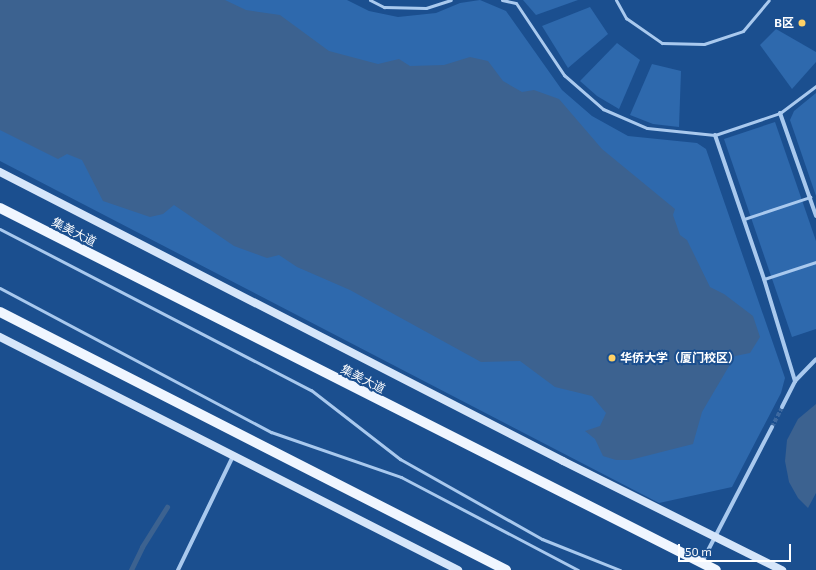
<!DOCTYPE html>
<html>
<head>
<meta charset="utf-8">
<style>
  body { margin:0 }
  #map { position:relative; width:816px; height:570px; overflow:hidden; background:#1b4f8f; font-family:"Exo 2","Noto Sans SC",sans-serif }
  div>[style] { position:absolute }
  .green>* { inset:0; background:#2e69ad }
  .water>* { inset:0; background:#3c6290 }
  .stream>* { height:4.5px; margin:-2.25px; padding:0 2.25px; transform-origin:2.25px; border-radius:2.25px; background:#3c6290 }
  .minor-tunnel>* { height:4px; margin-top:-2px; transform-origin:0; background:repeating-linear-gradient(90deg,#3d69a0 0 4px,transparent 0 6px) }
  .service>* { height:3px; margin:-1.5px; padding:0 1.5px; transform-origin:1.5px; border-radius:1.5px; background:#a9c9ee }
  .minor>* { height:4px; margin:-2px; padding:0 2px; transform-origin:2px; border-radius:2px; background:#a9c9ee }
  .secondary>* { height:8px; margin:-4px; padding:0 4px; transform-origin:4px; border-radius:4px; background:#d6e6fa }
  .primary>* { height:10px; margin:-5px; padding:0 5px; transform-origin:5px; border-radius:5px; background:#f0f6ff }
  .dots>* { width:11px; height:11px; translate:-50% -50%; box-sizing:border-box; border:2px solid #1b4f8f; border-radius:50% }
  span { translate:-50% -50%; white-space:nowrap; text-align:center; line-height:1.15; -webkit-text-stroke:4px #1b4f8f; paint-order:stroke }
  .poi-label { font-size:12px; color:#fff; font-weight:700 }
  .right { translate:-100% -50%; text-align:right }
  .left { translate:0 -50%; text-align:left }
  .street-label { font-size:12px; color:#fff }
  .scale { position:absolute; left:678px; top:544px; width:113px; height:18px; box-sizing:border-box; border:2px solid #fff; border-top:0; padding-left:5px; font-size:12px; line-height:14px; white-space:nowrap; color:#fff; -webkit-text-stroke:3px #1b4f8f; paint-order:stroke }
</style>
</head>
<body>
<div id="map">
  <div class="green">
    <i style="clip-path:polygon(0 0,347px 0,369px 11px,398px 17px,436px 13px,460px 3px,480px 0,506px 11px,562px 90px,592px 116px,628px 136px,697px 143px,706px 149px,785px 378px,781px 393px,732px 487px,659px 503px,0 161px)"></i>
    <i style="clip-path:polygon(523px 0,578px 0,536px 15px)"></i>
    <i style="clip-path:polygon(590px 7px,608px 34px,568px 68px,542px 26px)"></i>
    <i style="clip-path:polygon(776px 29px,816px 52px,816px 62px,792px 89px,760px 45px)"></i>
    <i style="clip-path:polygon(617px 43px,640px 60px,619px 109px,597px 96px,580px 81px)"></i>
    <i style="clip-path:polygon(652px 64px,681px 71px,679px 127px,653px 124px,630px 115px)"></i>
    <i style="clip-path:polygon(816px 93px,816px 196px,790px 120px,794px 111px)"></i>
    <i style="clip-path:polygon(775px 122px,816px 241px,816px 329px,792px 337px,724px 139px)"></i>
  </div>
  <div class="water">
    <i style="clip-path:polygon(0 0,225px 0,246px 10px,280px 15px,329px 51px,378px 64px,399px 59px,410px 66px,444px 65px,470px 57px,488px 61px,503px 81px,522px 92px,534px 90px,559px 99px,602px 149px,675px 209px,673px 215px,680px 235px,687px 240px,710px 287px,724px 294px,753px 316px,760px 337px,750px 353px,735px 356px,702px 412px,693px 444px,630px 460px,616px 460px,603px 456px,595px 439px,585px 431px,600px 426px,606px 413px,592px 396px,555px 387px,520px 361px,481px 362px,350px 290px,297px 267px,279px 255px,267px 258px,234px 246px,174px 205px,163px 214px,150px 217px,103px 201px,82px 160px,67px 154px,58px 159px,0 130px)"></i>
    <i style="clip-path:polygon(816px 404px,816px 493px,808px 508px,798px 498px,789px 482px,785px 461px,787px 440px,798px 419px)"></i>
  </div>
  <div class="stream">
    <i style="left:131px;top:570px;width:25px;rotate:-64deg"></i>
    <i style="left:142px;top:547px;width:47px;rotate:-58deg"></i>
  </div>
  <div class="minor-tunnel">
    <i style="left:772px;top:427px;width:22px;rotate:-63deg"></i>
  </div>
  <div class="service">
    <i style="left:370px;top:0;width:16px;rotate:27deg"></i>
    <i style="left:384px;top:7px;width:42px;rotate:1.4deg"></i>
    <i style="left:426px;top:8px;width:26px;rotate:-18deg"></i>
    <i style="left:502px;top:0;width:14px;rotate:12deg"></i>
    <i style="left:516px;top:3px;width:87px;rotate:56.3deg"></i>
    <i style="left:564px;top:75px;width:52px;rotate:41.1deg"></i>
    <i style="left:603px;top:109px;width:48px;rotate:23.4deg"></i>
    <i style="left:647px;top:128px;width:68px;rotate:5.9deg"></i>
    <i style="left:715px;top:135px;width:69px;rotate:-18.7deg"></i>
    <i style="left:780px;top:113px;width:45px;rotate:-36.9deg"></i>
    <i style="left:616px;top:0;width:21px;rotate:61deg"></i>
    <i style="left:626px;top:18px;width:44px;rotate:34.8deg"></i>
    <i style="left:662px;top:43px;width:42px;rotate:1.4deg"></i>
    <i style="left:704px;top:44px;width:41px;rotate:-18.4deg"></i>
    <i style="left:743px;top:31px;width:40px;rotate:-50deg"></i>
    <i style="left:744px;top:219px;width:70px;rotate:-18.4deg"></i>
    <i style="left:0;top:229px;width:350px;rotate:27.4deg"></i>
    <i style="left:311px;top:390px;width:113px;rotate:37.8deg"></i>
    <i style="left:400px;top:459px;width:163px;rotate:29.4deg"></i>
    <i style="left:542px;top:539px;width:84px;rotate:21.7deg"></i>
    <i style="left:764px;top:279px;width:55px;rotate:-18.1deg"></i>
    <i style="left:0;top:288px;width:307px;rotate:28deg"></i>
    <i style="left:271px;top:432px;width:138px;rotate:19.1deg"></i>
    <i style="left:401px;top:477px;width:200px;rotate:27.7deg"></i>
  </div>
  <div class="minor">
    <i style="left:780px;top:113px;width:109px;rotate:70.7deg"></i>
    <i style="left:715px;top:135px;width:152px;rotate:71.2deg"></i>
    <i style="left:764px;top:279px;width:107px;rotate:73.1deg"></i>
    <i style="left:782px;top:407px;width:29px;rotate:-63deg"></i>
    <i style="left:795px;top:381px;width:30px;rotate:-46deg"></i>
    <i style="left:702px;top:562px;width:152px;rotate:-62.6deg"></i>
    <i style="left:178px;top:570px;width:127px;rotate:-64.2deg"></i>
  </div>
  <div class="secondary">
    <i style="left:0;top:172px;width:633px;rotate:27.17deg"></i>
    <i style="left:563px;top:461px;width:245px;rotate:26.5deg"></i>
    <i style="left:0;top:337px;width:514px;rotate:26.96deg"></i>
  </div>
  <div class="primary">
    <i style="left:0;top:208px;width:802px;rotate:26.82deg"></i>
    <i style="left:0;top:312px;width:568px;rotate:27.02deg"></i>
  </div>
  <div class="dots">
    <i style="left:802px;top:23px;background:#ffd166"></i>
    <i style="left:612px;top:358px;background:#ffd166"></i>
  </div>
  <div class="poi-label">
    <span class="right" style="left:794px;top:23px">B区</span>
    <span class="left" style="left:620px;top:358px">华侨大学（厦门校区）</span>
  </div>
  <div class="street-label">
    <span style="left:74px;top:232px;rotate:27deg">集美大道</span>
    <span style="left:363px;top:379px;rotate:27deg">集美大道</span>
  </div>
  <div class="scale">50 m</div>
</div>
</body>
</html>
